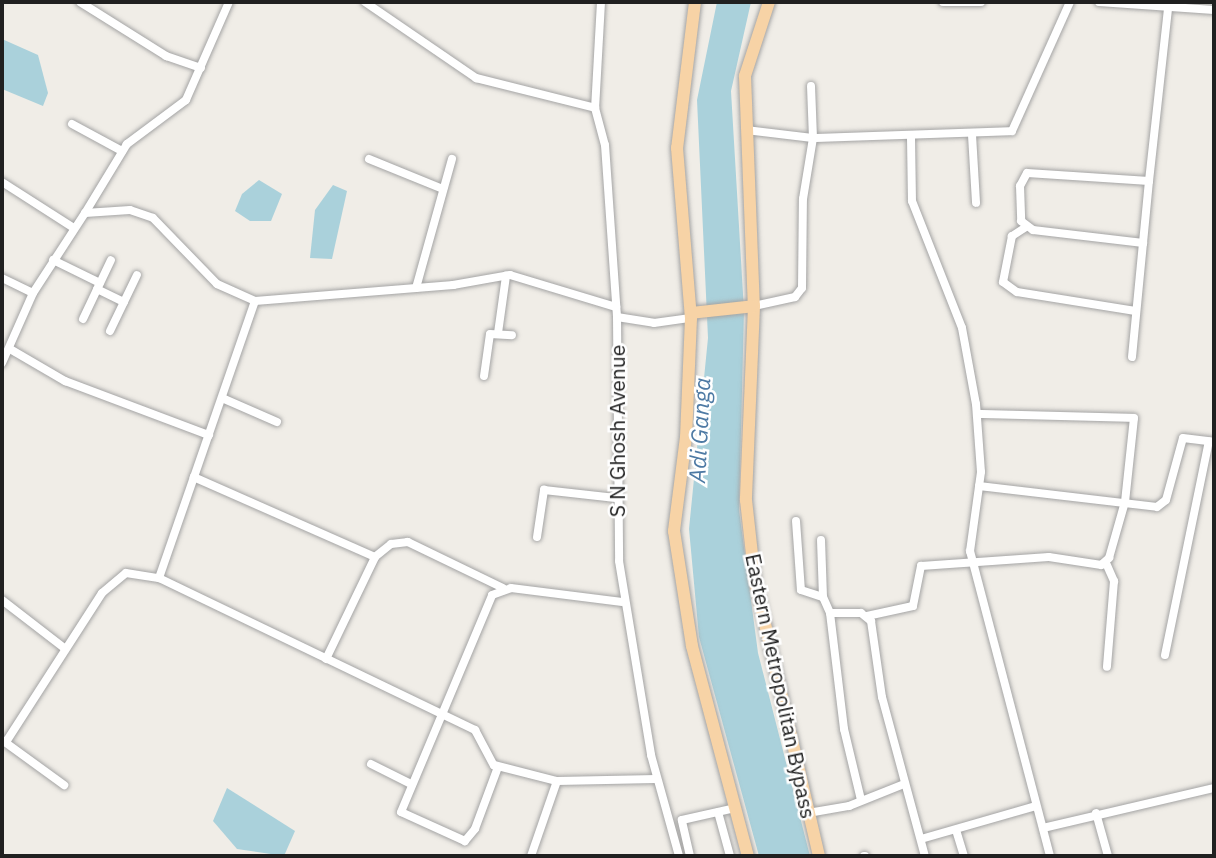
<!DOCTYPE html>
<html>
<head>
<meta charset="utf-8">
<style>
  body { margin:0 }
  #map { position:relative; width:1216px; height:858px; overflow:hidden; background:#f0ede7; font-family:"IBM Plex Sans",sans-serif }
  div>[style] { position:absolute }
  .water>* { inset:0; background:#aad1db }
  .roads { filter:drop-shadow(0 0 2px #a4a4a4) drop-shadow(0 0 2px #a4a4a4) }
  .street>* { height:8px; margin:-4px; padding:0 4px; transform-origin:4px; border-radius:4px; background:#fff }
  .primary>* { height:12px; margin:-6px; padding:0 6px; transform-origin:6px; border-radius:6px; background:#f7d3a6 }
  span { translate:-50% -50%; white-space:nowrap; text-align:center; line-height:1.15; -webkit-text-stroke:5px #fff; paint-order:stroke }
  .street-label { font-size:21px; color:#202020 }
  .water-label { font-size:23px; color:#4e7aa4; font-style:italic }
  .frame { position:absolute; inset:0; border:4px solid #202020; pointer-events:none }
</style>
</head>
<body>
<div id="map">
  <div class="water">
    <i style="clip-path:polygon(717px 2px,751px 2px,731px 91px,744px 311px,739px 510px,758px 653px,810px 856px,759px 856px,699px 637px,689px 529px,708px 338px,697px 100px)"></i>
    <i style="clip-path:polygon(2px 39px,38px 55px,48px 93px,43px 106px,2px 89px)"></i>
    <i style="clip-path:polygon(259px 180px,282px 194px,271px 221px,250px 221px,235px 211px,242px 194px)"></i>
    <i style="clip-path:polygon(333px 185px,347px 191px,332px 259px,310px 258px,315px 210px)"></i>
    <i style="clip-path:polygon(227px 788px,295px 831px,284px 856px,237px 849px,213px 821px)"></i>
  </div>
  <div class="roads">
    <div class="street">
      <i style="left:80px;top:2px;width:102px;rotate:32.1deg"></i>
      <i style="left:166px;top:56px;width:37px;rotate:19deg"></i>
      <i style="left:229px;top:2px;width:107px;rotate:113.7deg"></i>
      <i style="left:186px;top:100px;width:74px;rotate:143.3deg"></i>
      <i style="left:127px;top:144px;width:81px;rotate:121.3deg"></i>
      <i style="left:85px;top:213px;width:45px;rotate:-3.8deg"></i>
      <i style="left:130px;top:210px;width:24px;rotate:19deg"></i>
      <i style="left:153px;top:218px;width:92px;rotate:45.9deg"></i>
      <i style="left:217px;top:284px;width:42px;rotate:24.1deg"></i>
      <i style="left:365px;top:2px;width:135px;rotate:34.4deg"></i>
      <i style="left:476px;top:78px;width:123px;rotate:14.1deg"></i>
      <i style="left:601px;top:2px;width:106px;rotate:93.2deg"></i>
      <i style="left:595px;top:108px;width:38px;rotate:75deg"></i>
      <i style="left:605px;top:145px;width:172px;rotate:86deg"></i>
      <i style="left:617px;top:317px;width:244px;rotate:89.5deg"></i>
      <i style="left:619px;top:561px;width:197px;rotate:80.6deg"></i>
      <i style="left:651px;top:755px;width:105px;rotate:74.5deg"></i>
      <i style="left:943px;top:2px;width:38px"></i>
      <i style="left:1099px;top:2px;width:115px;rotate:4deg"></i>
      <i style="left:72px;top:124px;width:57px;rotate:28.4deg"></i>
      <i style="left:746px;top:130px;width:67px;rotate:6.8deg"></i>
      <i style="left:813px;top:138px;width:52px;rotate:-92.2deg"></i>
      <i style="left:972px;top:135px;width:68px;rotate:86.6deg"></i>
      <i style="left:911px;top:138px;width:63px;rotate:89.1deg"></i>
      <i style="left:912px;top:201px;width:136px;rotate:68.5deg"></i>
      <i style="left:962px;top:328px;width:77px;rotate:79.6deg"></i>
      <i style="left:976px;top:404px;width:68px;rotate:85.8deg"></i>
      <i style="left:981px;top:472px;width:80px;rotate:97.9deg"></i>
      <i style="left:970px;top:551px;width:315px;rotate:75.3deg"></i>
      <i style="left:369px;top:159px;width:80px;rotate:22.1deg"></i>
      <i style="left:1149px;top:181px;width:122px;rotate:-176.2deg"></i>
      <i style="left:1027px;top:173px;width:15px;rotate:118deg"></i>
      <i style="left:1020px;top:186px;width:35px;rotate:88deg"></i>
      <i style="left:1021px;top:221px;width:15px;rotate:37deg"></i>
      <i style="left:1033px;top:230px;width:111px;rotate:6.7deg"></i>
      <i style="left:1143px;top:243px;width:62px;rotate:-84.5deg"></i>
      <i style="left:1149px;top:181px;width:174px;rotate:-83.7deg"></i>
      <i style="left:2px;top:182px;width:85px;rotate:32.6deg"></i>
      <i style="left:1026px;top:227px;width:17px;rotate:147deg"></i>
      <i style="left:1012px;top:236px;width:47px;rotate:101.1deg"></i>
      <i style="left:1003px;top:282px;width:17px;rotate:36deg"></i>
      <i style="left:1017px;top:292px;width:120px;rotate:9.1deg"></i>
      <i style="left:53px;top:260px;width:52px;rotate:26.1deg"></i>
      <i style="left:2px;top:278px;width:34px;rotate:26deg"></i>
      <i style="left:416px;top:288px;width:134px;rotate:-74.4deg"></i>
      <i style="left:97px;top:289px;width:30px;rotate:26deg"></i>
      <i style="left:754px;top:306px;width:42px;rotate:-12.4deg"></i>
      <i style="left:795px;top:297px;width:11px;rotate:-52deg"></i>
      <i style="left:802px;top:288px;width:89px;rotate:-89.4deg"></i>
      <i style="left:803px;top:199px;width:62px;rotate:-80.7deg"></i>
      <i style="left:813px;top:138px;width:199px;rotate:-2deg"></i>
      <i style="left:1012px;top:131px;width:141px;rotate:-65.8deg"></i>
      <i style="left:617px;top:317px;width:37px;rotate:9deg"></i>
      <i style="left:654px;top:323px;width:37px;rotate:-8deg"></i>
      <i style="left:83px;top:319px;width:65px;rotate:-64.6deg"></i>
      <i style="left:110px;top:331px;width:62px;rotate:-64.3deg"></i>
      <i style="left:498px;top:333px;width:58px;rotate:-82deg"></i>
      <i style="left:10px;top:349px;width:64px;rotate:30.2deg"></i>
      <i style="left:65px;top:381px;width:154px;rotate:20.6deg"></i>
      <i style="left:1132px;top:357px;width:115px;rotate:-84.5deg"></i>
      <i style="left:2px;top:363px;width:77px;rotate:-66.1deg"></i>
      <i style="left:33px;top:293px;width:95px;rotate:-57deg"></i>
      <i style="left:484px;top:376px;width:42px;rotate:-81.9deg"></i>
      <i style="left:490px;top:334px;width:22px;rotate:3deg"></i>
      <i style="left:222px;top:398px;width:60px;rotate:23.6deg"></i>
      <i style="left:979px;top:486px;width:179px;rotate:6.7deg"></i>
      <i style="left:1157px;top:507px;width:11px;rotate:-38deg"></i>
      <i style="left:1166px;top:500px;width:64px;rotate:-74.7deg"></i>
      <i style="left:1183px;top:438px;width:31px;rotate:7deg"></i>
      <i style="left:796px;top:521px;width:69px;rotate:85.9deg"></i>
      <i style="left:801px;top:590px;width:23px;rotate:18deg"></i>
      <i style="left:823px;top:597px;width:17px;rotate:66deg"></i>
      <i style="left:830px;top:613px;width:31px"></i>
      <i style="left:861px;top:613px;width:13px;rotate:39deg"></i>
      <i style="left:871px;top:621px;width:77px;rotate:81.8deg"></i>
      <i style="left:882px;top:697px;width:165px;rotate:74.9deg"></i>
      <i style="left:537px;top:537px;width:48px;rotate:-81.5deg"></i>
      <i style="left:544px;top:490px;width:72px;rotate:6.3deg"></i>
      <i style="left:821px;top:540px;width:57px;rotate:88deg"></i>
      <i style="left:1106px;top:563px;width:20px;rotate:66deg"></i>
      <i style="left:1114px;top:581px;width:86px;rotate:94.7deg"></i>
      <i style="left:159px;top:578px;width:107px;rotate:-70.9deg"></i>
      <i style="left:503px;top:588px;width:106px;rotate:-154.2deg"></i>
      <i style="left:408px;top:542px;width:17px;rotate:173deg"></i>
      <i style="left:391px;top:544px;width:21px;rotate:141deg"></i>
      <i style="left:375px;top:557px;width:198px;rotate:-156.2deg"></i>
      <i style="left:194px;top:477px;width:186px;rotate:-70.9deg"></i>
      <i style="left:255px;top:301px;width:199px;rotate:-4.6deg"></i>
      <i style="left:453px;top:285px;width:58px;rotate:-10deg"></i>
      <i style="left:510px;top:275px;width:111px;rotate:16.8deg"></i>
      <i style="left:2px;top:600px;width:78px;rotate:37.7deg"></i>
      <i style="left:830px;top:613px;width:117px;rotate:83.1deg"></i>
      <i style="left:844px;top:729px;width:73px;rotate:76.5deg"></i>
      <i style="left:867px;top:616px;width:47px;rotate:-12.3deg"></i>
      <i style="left:913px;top:606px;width:41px;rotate:-78.7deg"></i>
      <i style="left:921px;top:566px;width:128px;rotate:-4deg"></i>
      <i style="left:1049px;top:557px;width:53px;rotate:8.7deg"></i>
      <i style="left:1101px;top:565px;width:11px;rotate:-41deg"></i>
      <i style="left:1109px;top:558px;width:58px;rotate:-74.1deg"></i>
      <i style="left:1125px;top:502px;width:84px;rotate:-83.9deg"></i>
      <i style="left:1134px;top:418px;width:157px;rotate:-178.5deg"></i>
      <i style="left:1165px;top:655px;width:218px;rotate:-78.4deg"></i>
      <i style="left:326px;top:659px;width:113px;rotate:-64.3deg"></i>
      <i style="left:2px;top:740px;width:77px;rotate:36deg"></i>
      <i style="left:6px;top:742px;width:177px;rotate:-57.2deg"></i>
      <i style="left:102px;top:593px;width:31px;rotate:-40deg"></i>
      <i style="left:126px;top:573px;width:33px;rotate:9deg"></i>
      <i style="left:159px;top:578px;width:351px;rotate:25.7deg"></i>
      <i style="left:475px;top:730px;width:40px;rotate:62deg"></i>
      <i style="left:494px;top:765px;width:65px;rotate:14.3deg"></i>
      <i style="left:557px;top:781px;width:99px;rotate:-1.2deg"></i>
      <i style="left:371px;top:764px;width:45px;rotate:26.6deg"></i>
      <i style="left:498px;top:767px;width:66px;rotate:110.4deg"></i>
      <i style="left:475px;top:829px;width:16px;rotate:130deg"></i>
      <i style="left:465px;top:841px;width:70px;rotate:-155.6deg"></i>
      <i style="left:401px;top:812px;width:235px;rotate:-67.2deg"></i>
      <i style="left:492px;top:595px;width:20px;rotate:-20deg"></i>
      <i style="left:511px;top:588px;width:112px;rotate:7.2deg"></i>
      <i style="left:718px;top:812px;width:46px;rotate:74.7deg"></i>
      <i style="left:808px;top:813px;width:42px;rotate:-9.7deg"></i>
      <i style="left:849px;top:806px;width:59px;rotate:-21.8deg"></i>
      <i style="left:1096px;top:813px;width:45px;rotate:74.4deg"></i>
      <i style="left:1043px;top:828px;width:176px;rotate:-13.2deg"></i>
      <i style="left:956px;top:830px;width:27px;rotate:73deg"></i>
      <i style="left:921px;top:839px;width:120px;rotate:-16deg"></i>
      <i style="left:531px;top:856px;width:79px;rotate:-70.9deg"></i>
      <i style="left:690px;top:856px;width:37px;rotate:-103deg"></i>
      <i style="left:682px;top:820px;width:54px;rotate:-12.8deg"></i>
      <i style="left:864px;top:856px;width:1px"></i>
    </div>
    <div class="primary">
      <i style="left:695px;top:2px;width:147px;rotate:97deg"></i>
      <i style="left:677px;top:148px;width:171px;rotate:85.3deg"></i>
      <i style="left:691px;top:318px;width:119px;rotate:92.4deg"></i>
      <i style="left:686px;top:437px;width:95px;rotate:97.3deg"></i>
      <i style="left:674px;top:531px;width:116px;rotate:81.1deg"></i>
      <i style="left:692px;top:646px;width:217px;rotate:75.1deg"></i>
      <i style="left:769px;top:2px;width:78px;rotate:108deg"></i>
      <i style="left:745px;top:76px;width:230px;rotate:87.8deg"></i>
      <i style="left:754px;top:306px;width:194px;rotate:92.4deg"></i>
      <i style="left:746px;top:500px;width:81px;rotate:83.7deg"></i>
      <i style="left:755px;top:581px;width:282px;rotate:76.9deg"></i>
      <i style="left:691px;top:313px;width:63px;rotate:-6.3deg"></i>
    </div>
  </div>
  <div class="street-label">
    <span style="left:617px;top:431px;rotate:-90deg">S N Ghosh Avenue</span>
    <span style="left:781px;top:686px;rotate:78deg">Eastern Metropolitan Bypass</span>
  </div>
  <div class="water-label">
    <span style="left:699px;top:430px;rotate:-87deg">Adi Ganga</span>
  </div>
  <div class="frame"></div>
</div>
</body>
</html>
